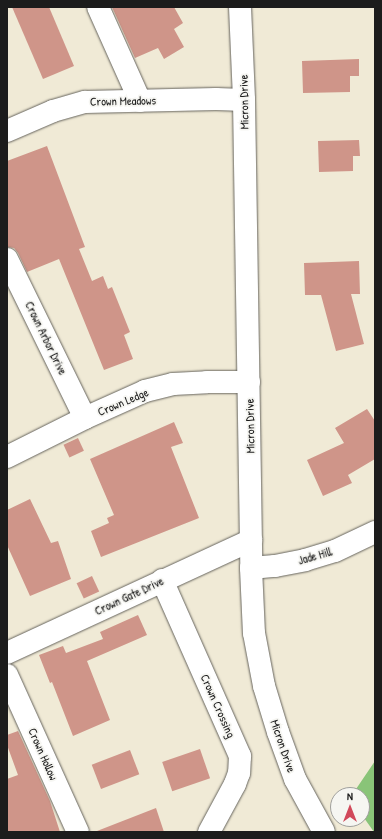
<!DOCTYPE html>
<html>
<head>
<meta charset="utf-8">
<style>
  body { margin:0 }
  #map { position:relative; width:382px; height:839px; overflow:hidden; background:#f0ead6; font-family:"Patrick Hand",sans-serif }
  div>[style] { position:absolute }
  .green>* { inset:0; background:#89c478 }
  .building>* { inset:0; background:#cf9589; transform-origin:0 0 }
  .roads { filter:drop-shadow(0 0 1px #66645d) drop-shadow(0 0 1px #66645d) }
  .minor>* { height:22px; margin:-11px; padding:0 11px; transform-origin:11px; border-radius:11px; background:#fff }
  span { translate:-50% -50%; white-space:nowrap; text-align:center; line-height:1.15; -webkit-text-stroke:3.5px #f6f6f2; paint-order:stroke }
  .street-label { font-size:12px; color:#1c1c1c }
  .frame { position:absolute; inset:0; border:8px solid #1c1c1c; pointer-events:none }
  .north { position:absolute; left:330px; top:787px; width:40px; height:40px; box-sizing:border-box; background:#f6f6f2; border:1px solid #9f9f9c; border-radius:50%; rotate:0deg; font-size:11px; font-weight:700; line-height:16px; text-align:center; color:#1c1c1c }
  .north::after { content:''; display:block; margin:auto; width:14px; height:18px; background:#d1495b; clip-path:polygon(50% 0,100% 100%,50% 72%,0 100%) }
</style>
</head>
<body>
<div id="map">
  <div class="green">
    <i style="clip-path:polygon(375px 761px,375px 832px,374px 832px,362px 815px,362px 795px,352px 795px)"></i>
  </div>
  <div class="building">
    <i style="clip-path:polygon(12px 7px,49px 7px,74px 66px,43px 79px)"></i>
    <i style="clip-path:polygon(112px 7px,174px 7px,183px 23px,174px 29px,184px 47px,164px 59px,158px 48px,135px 58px)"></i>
    <i style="clip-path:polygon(359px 59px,359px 76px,350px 76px,350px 92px,303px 93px,302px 61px)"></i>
    <i style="clip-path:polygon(359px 140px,360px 156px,353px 156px,353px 171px,319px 172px,318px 141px)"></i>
    <i style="clip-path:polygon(47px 146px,85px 247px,79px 249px,92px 281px,103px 276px,108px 289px,112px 287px,130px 332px,124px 335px,133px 359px,104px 370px,59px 259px,27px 272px,18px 253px,14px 248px,7px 247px,7px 161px)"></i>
    <i style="clip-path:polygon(359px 261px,360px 294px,351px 294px,364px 344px,336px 351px,321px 295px,305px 295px,304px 263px)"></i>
    <i style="clip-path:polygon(367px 409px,375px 421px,375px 459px,348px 475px,352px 483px,323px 496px,307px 460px,344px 443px,335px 428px)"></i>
    <i style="clip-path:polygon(174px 422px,183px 443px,171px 447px,199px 518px,101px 557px,91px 531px,109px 523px,107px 518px,114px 515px,90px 459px)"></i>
    <i style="left:78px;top:438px;width:14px;height:16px;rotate:65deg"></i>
    <i style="clip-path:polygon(30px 499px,51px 543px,58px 541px,71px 579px,30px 596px,7px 545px,7px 510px)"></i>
    <i style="left:92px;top:576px;width:17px;height:17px;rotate:65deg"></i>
    <i style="clip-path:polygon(138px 615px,147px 635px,87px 661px,110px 720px,73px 736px,52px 682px,50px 683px,39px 655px,63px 646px,66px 653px,103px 639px,100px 632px)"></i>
    <i style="clip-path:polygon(18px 731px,50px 801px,60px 832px,7px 832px,7px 779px,18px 775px,7px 745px,7px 735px)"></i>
    <i style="left:200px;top:749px;width:31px;height:40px;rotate:71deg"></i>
    <i style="left:130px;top:750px;width:26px;height:41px;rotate:69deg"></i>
    <i style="clip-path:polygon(156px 808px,164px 832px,98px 832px,97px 831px)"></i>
  </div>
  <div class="roads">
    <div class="minor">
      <i style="left:98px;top:7px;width:103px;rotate:65.9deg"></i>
      <i style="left:240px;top:7px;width:93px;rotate:87.5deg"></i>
      <i style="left:244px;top:100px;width:468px;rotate:89.1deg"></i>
      <i style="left:251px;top:568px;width:65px;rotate:87.4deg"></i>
      <i style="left:254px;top:633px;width:54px;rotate:79.3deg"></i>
      <i style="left:264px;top:686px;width:48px;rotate:73.1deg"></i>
      <i style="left:278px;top:732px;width:50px;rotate:70.1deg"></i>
      <i style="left:295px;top:779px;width:60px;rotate:61.3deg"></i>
      <i style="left:7px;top:131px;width:50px;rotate:-23.5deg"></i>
      <i style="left:53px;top:111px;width:33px;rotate:-16deg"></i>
      <i style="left:85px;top:102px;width:131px;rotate:-1.3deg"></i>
      <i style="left:216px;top:99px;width:28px;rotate:2deg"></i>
      <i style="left:7px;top:259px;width:177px;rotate:63.9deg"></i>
      <i style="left:7px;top:457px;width:87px;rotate:-26.6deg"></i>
      <i style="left:85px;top:418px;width:66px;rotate:-24.2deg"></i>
      <i style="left:145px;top:391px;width:29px;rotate:-14deg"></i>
      <i style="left:173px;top:384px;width:34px;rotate:-3deg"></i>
      <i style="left:207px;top:382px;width:42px"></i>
      <i style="left:251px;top:568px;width:24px;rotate:-5deg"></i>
      <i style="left:275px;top:566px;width:31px;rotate:-11deg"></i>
      <i style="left:305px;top:560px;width:31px;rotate:-17deg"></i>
      <i style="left:335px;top:551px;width:44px;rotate:-25.4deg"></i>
      <i style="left:162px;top:580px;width:193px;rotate:66.1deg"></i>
      <i style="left:240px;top:756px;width:17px;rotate:93deg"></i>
      <i style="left:239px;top:773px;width:12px;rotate:110deg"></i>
      <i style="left:235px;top:784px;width:55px;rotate:118.4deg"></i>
      <i style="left:7px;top:653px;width:269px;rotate:-24.8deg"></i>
      <i style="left:7px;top:675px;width:172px;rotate:65.7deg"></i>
    </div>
  </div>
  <div class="street-label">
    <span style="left:123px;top:101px;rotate:-1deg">Crown Meadows</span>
    <span style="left:244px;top:102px;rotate:-91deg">Micron Drive</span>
    <span style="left:46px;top:338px;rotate:64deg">Crown Arbor Drive</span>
    <span style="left:123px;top:402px;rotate:-23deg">Crown Ledge</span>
    <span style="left:250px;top:426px;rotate:-91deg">Micron Drive</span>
    <span style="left:315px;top:556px;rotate:-16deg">Jade Hill</span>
    <span style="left:129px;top:596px;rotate:-25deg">Crown Gate Drive</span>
    <span style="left:218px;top:706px;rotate:66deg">Crown Crossing</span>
    <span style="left:283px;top:746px;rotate:71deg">Micron Drive</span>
    <span style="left:43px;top:754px;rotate:66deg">Crown Hollow</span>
  </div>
  <div class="frame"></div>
  <div class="north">N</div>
</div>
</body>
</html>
